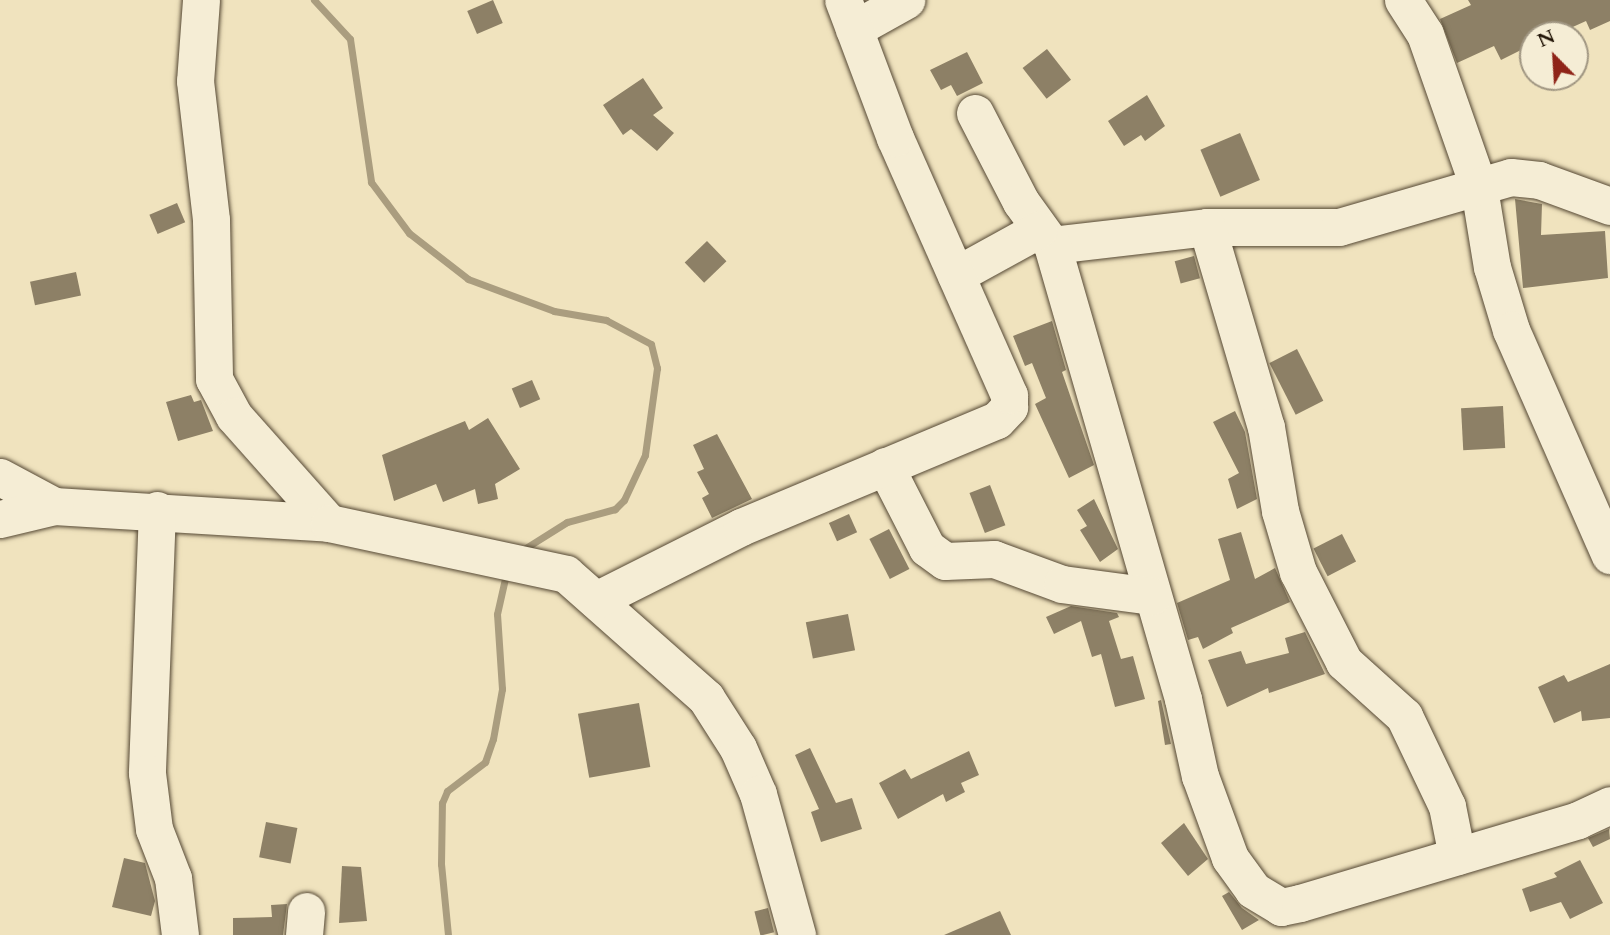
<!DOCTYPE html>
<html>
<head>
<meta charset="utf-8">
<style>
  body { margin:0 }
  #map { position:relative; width:1610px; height:935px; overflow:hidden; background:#f0e3be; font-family:Cardo,serif }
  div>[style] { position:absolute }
  .stream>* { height:7px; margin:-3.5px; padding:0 3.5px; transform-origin:3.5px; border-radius:3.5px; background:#aa9d7f }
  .building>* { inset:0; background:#8d8066; transform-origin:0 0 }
  .roads { filter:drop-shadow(0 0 2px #554834) drop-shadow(0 0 2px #554834) }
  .minor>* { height:37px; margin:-18.5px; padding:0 18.5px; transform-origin:18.5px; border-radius:18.5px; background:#f5edd5 }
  span { translate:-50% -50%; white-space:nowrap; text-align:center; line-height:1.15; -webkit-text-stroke:5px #f5edd5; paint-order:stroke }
  .north { position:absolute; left:1519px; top:21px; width:70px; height:70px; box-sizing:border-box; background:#f5edd5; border:2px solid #a09682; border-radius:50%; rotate:336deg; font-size:19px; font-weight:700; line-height:28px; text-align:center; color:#211406 }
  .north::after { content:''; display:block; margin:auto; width:24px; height:32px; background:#8f2418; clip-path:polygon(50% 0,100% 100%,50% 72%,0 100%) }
</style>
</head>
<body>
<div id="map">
  <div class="stream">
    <i style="left:314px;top:0;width:53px;rotate:47.3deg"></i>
    <i style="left:350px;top:39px;width:145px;rotate:81.6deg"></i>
    <i style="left:371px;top:182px;width:64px;rotate:53.3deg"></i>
    <i style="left:409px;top:233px;width:75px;rotate:37.9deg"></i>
    <i style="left:468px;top:279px;width:92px;rotate:20.4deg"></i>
    <i style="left:554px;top:311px;width:53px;rotate:9.8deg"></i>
    <i style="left:606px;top:320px;width:51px;rotate:28.1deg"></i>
    <i style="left:651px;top:344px;width:25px;rotate:76deg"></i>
    <i style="left:657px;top:368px;width:88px;rotate:97.9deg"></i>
    <i style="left:645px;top:455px;width:50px;rotate:115deg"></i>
    <i style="left:624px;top:500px;width:13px;rotate:135deg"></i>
    <i style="left:615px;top:509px;width:50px;rotate:164.8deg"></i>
    <i style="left:567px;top:522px;width:51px;rotate:147.9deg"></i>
    <i style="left:448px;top:935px;width:71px;rotate:-95.6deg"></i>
    <i style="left:441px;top:864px;width:61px;rotate:-89.1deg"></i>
    <i style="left:442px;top:803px;width:13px;rotate:-67deg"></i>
    <i style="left:447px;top:791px;width:48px;rotate:-37.3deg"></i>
    <i style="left:485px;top:762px;width:24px;rotate:-71deg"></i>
    <i style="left:493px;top:739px;width:51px;rotate:-79.8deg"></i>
    <i style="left:502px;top:689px;width:75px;rotate:-93.8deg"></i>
    <i style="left:497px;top:614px;width:41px;rotate:-77.3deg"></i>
  </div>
  <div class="building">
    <i style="left:493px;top:0;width:25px;height:28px;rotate:67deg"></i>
    <i style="clip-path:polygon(1468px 0,1610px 0,1610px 21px,1590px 30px,1586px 21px,1555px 35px,1533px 35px,1533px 44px,1501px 60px,1494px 46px,1457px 63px,1440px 19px,1471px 5px)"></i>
    <i style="left:1047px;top:49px;width:39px;height:31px;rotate:52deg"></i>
    <i style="clip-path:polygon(967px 52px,983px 83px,957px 96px,951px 85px,941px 90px,930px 70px)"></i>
    <i style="clip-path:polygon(643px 78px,663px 108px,653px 115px,674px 133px,657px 151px,631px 129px,623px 135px,603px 105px)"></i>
    <i style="clip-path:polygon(1147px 95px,1165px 126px,1145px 141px,1141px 135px,1124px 146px,1108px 121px)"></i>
    <i style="left:1240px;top:133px;width:51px;height:43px;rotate:67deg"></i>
    <i style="clip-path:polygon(1515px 199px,1542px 204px,1541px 235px,1605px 231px,1608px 278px,1523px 288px)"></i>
    <i style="left:177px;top:203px;width:21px;height:30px;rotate:67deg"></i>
    <i style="left:707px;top:241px;width:28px;height:31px;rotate:46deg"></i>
    <i style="left:1194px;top:256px;width:23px;height:20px;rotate:75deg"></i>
    <i style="left:76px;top:272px;width:24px;height:47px;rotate:78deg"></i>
    <i style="clip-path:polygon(1052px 321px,1066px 370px,1062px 372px,1094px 465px,1069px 478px,1035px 404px,1046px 398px,1032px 363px,1025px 366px,1013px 336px)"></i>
    <i style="left:1297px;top:349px;width:58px;height:31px;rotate:63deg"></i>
    <i style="left:532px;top:380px;width:21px;height:22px;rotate:67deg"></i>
    <i style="clip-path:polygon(191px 395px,194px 402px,201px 400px,213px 431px,178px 441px,166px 402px)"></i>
    <i style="left:1503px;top:406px;width:42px;height:42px;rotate:87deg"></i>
    <i style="clip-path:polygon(1235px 411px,1245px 432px,1257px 499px,1237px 509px,1228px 479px,1239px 473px,1213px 422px)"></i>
    <i style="clip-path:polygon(488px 418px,520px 469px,495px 484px,498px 499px,478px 504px,475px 489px,443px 502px,436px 484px,394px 501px,382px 455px,465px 421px,469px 430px)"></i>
    <i style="clip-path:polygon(717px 434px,752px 499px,712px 518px,702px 498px,709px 494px,697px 472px,704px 469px,693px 445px)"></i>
    <i style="left:990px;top:485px;width:43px;height:22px;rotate:69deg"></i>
    <i style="clip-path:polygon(1094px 499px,1118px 549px,1100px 562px,1080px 530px,1087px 526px,1077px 510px)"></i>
    <i style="left:849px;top:514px;width:20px;height:22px;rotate:66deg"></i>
    <i style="left:889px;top:529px;width:45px;height:22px;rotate:63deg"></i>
    <i style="clip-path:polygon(1241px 532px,1255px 579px,1275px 568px,1290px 602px,1231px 628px,1233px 633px,1203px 649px,1198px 637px,1188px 640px,1177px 603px,1230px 580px,1218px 539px)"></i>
    <i style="left:1342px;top:534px;width:31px;height:32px;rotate:63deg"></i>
    <i style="clip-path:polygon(1071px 606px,1117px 613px,1119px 617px,1109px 621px,1121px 659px,1133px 656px,1145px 699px,1115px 707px,1101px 654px,1092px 657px,1081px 621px,1054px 634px,1046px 617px)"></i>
    <i style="left:848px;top:614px;width:37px;height:43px;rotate:79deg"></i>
    <i style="clip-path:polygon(1305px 632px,1325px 674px,1269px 693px,1268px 688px,1227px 707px,1208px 660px,1241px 651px,1246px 664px,1289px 653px,1285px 638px)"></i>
    <i style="clip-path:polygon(1610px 664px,1610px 718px,1582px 721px,1581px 711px,1554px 723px,1538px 687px,1564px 675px,1568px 682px)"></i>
    <i style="clip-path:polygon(1161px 700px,1171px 744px,1165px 745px,1158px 701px)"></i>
    <i style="left:639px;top:703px;width:65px;height:62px;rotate:80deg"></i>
    <i style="clip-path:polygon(810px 748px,836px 803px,852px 798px,862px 829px,821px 842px,811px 812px,819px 809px,795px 755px)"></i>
    <i style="clip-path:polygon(969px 751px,979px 775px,961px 783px,965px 792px,946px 802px,943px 794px,898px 819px,879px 783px,905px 769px,911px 779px)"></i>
    <i style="left:266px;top:822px;width:32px;height:36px;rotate:11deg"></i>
    <i style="clip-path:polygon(1184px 823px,1208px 859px,1188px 876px,1161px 843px)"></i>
    <i style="clip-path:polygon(1609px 829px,1610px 839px,1593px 847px,1588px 838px)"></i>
    <i style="clip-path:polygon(124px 858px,145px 863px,155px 901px,151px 916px,112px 907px)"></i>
    <i style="clip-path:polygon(1580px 860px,1603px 903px,1570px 919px,1561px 902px,1530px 912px,1522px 889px,1557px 877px,1554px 873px)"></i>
    <i style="clip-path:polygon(342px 866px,361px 867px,367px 921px,339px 923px)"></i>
    <i style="clip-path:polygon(1229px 892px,1242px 908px,1259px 920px,1242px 930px,1222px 896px)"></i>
    <i style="clip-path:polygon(287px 904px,283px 935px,233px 935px,233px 918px,272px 917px,271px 905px)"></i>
    <i style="left:768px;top:908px;width:25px;height:14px;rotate:76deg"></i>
    <i style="clip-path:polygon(1000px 911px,1011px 935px,944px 935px)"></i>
  </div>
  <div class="roads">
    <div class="minor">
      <i style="left:201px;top:0;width:81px;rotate:94.2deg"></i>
      <i style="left:195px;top:81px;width:140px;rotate:83.4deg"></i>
      <i style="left:211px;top:220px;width:159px;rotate:88.9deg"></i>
      <i style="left:214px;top:379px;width:42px;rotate:61.6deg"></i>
      <i style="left:234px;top:416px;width:143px;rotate:48.4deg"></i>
      <i style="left:1403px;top:0;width:40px;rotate:57.1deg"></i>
      <i style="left:1425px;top:34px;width:163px;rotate:70.7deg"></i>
      <i style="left:1479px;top:188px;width:80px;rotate:80.7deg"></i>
      <i style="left:1492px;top:267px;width:66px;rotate:73.2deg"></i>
      <i style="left:1511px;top:330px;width:246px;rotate:66.3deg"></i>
      <i style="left:854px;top:29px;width:60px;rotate:-29.1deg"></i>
      <i style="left:975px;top:113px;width:100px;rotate:62.7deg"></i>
      <i style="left:1021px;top:202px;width:53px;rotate:54.2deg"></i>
      <i style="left:1052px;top:245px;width:156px;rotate:-6.6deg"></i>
      <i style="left:1207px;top:227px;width:132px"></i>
      <i style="left:1339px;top:227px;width:179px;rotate:-16.2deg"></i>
      <i style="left:1511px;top:177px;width:28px;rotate:6deg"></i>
      <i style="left:1539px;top:180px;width:76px;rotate:20.1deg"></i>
      <i style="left:1207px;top:227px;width:209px;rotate:73.6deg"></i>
      <i style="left:1266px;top:427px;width:85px;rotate:80.5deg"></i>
      <i style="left:1280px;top:511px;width:64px;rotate:73.6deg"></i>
      <i style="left:1298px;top:572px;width:101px;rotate:62.9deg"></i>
      <i style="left:1344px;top:662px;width:81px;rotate:42deg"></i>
      <i style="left:1404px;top:716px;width:100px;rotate:64.5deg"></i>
      <i style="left:1447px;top:806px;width:51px;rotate:78.7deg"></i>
      <i style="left:1052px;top:245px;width:473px;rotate:73.9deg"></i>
      <i style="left:1183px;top:699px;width:79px;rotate:77.6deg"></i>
      <i style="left:1200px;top:776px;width:87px;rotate:69.9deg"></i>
      <i style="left:1230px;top:858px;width:39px;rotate:54deg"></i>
      <i style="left:1253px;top:890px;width:33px;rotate:31deg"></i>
      <i style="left:1281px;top:907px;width:19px;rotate:-12deg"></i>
      <i style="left:1300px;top:903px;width:290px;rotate:-16.6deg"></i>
      <i style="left:1578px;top:820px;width:35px;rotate:-25deg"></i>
      <i style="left:956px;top:275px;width:94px;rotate:-28.8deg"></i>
      <i style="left:885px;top:466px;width:92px;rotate:62.9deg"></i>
      <i style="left:927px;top:548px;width:22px;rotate:36deg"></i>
      <i style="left:945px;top:561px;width:49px;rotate:-2.3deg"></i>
      <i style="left:994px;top:559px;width:72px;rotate:20.2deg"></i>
      <i style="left:1062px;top:584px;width:91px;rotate:7.6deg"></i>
      <i style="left:0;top:477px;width:61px;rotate:28.2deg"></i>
      <i style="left:54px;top:506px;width:276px;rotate:3.5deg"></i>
      <i style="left:329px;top:523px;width:242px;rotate:12.1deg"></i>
      <i style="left:566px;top:574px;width:187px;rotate:41.5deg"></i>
      <i style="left:706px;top:698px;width:59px;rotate:57.4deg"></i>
      <i style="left:738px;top:748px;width:50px;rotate:66.5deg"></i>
      <i style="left:758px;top:794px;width:146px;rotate:74.5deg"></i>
      <i style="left:157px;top:510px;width:263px;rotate:92.2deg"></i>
      <i style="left:147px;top:773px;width:56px;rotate:82.9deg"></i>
      <i style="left:154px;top:829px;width:53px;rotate:68.8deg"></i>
      <i style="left:173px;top:878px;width:57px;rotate:83deg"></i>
      <i style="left:0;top:519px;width:56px;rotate:-13.5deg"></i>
      <i style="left:596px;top:600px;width:162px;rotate:-26.7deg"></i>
      <i style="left:741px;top:527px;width:277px;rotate:-22.7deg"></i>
      <i style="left:997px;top:420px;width:18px;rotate:-47deg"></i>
      <i style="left:1009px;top:407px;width:12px;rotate:-90deg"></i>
      <i style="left:1009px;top:395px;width:281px;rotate:-113.9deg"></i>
      <i style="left:895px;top:138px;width:147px;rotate:-110.6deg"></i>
      <i style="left:304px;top:935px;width:24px;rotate:-85deg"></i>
    </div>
  </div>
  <div class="north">N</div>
</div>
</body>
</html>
